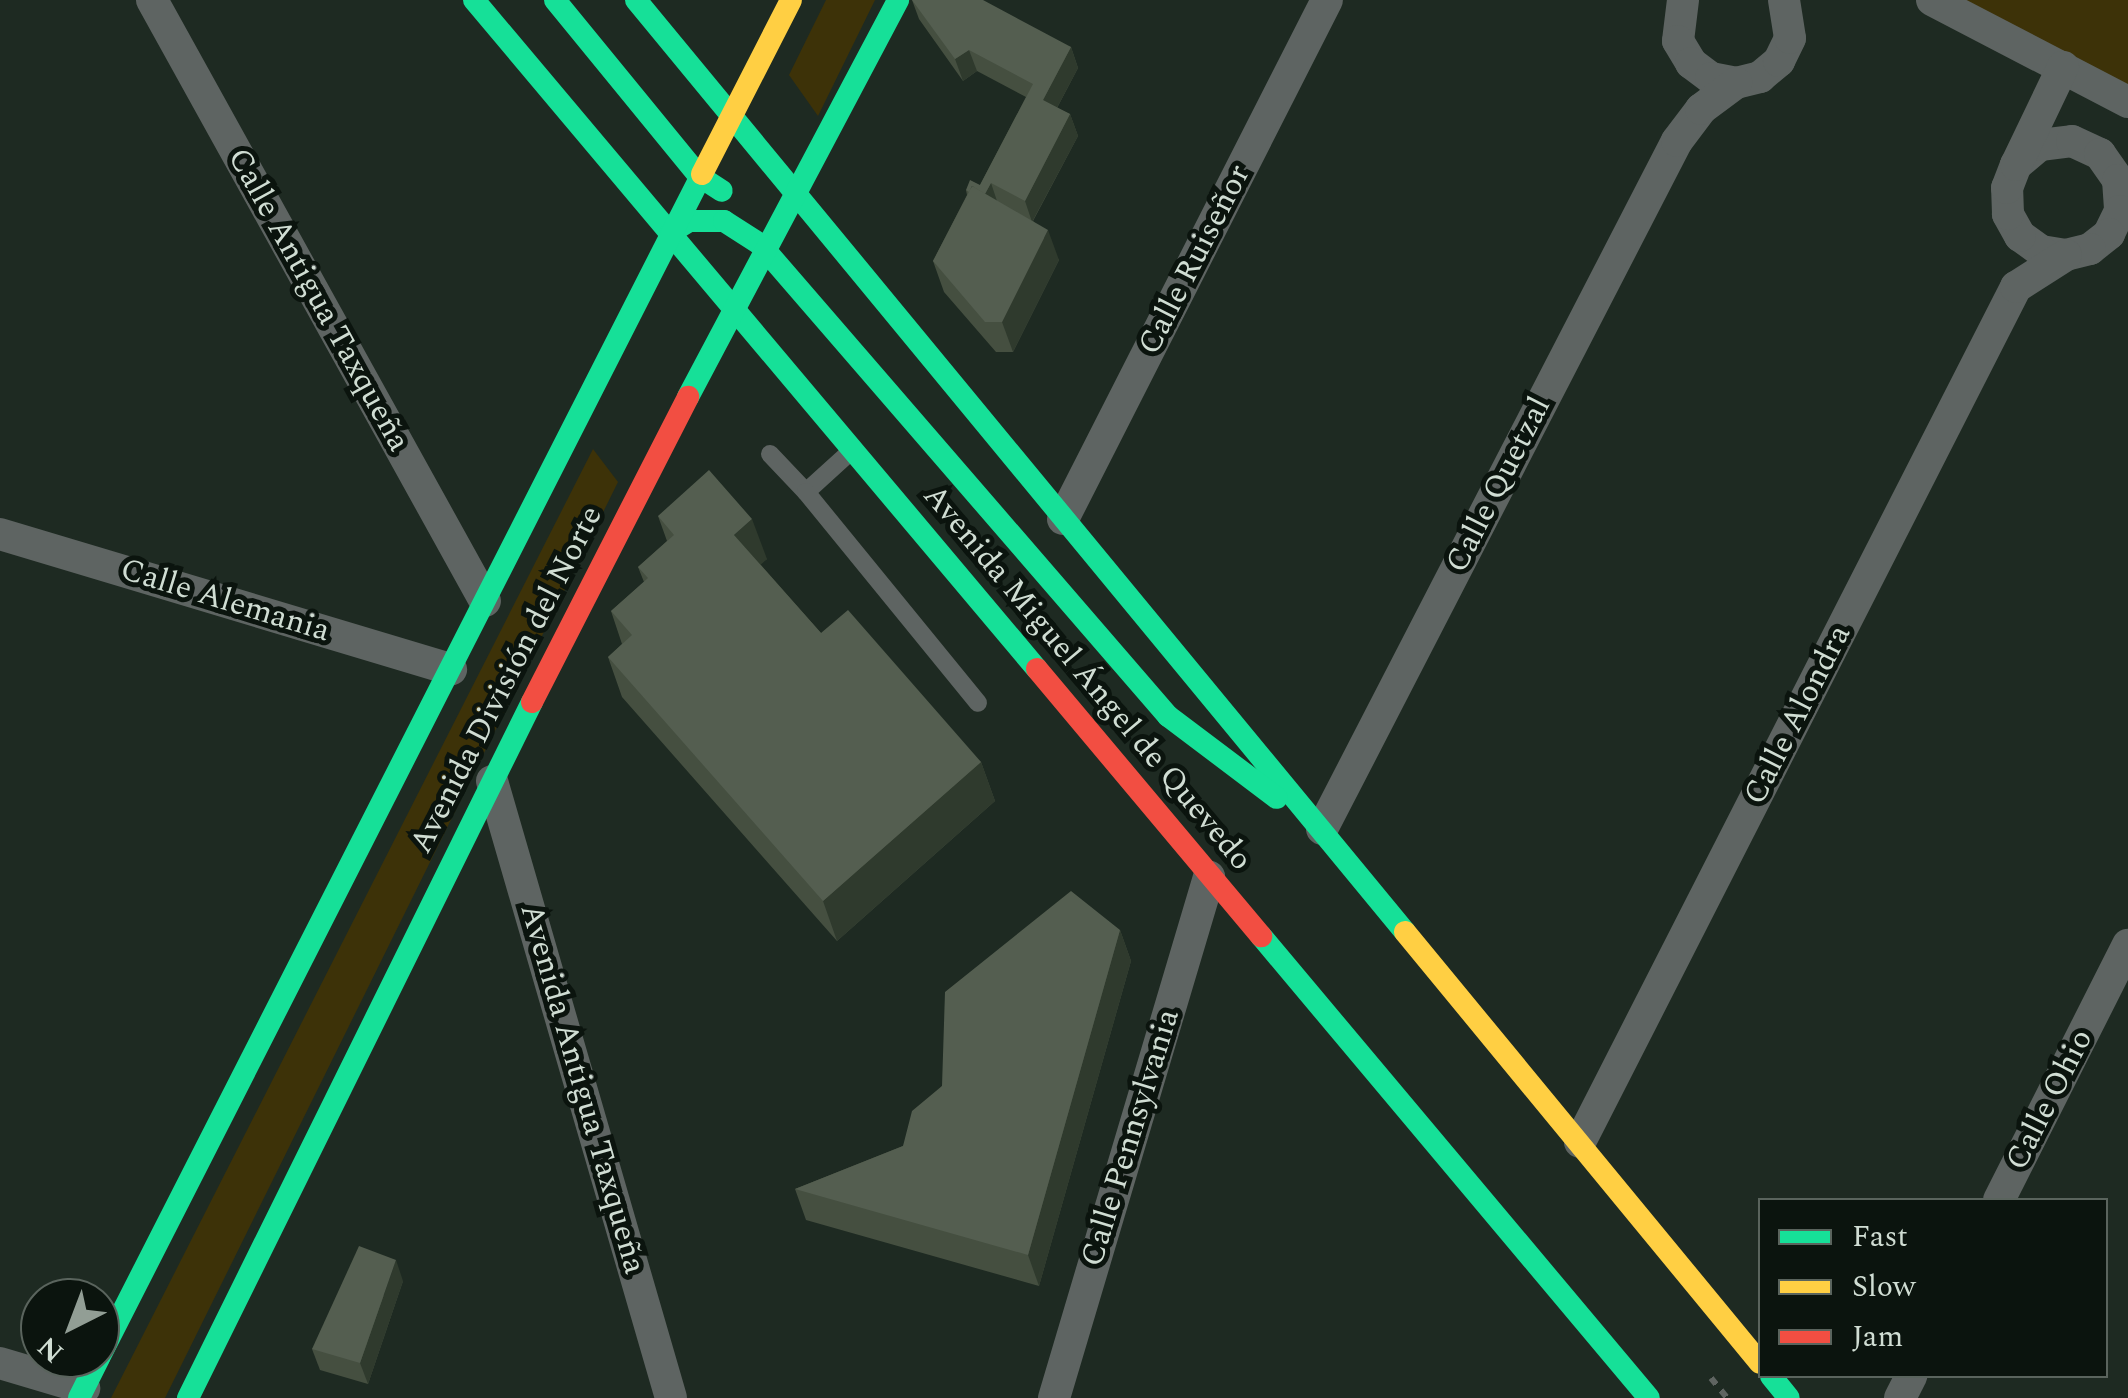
<!DOCTYPE html>
<html>
<head>
<meta charset="utf-8">
<style>
  body { margin:0 }
  #map { position:relative; width:2128px; height:1398px; overflow:hidden; background:#1e2a22; font-family:Spectral,serif }
  div>[style] { position:absolute }
  .green>* { inset:0; background:#3d3208 }
  .path>* { height:6px; margin-top:-3px; transform-origin:0; background:repeating-linear-gradient(90deg,#5f6461 0 8px,transparent 0 16px) }
  .lane>* { height:18px; margin:-9px; padding:0 9px; transform-origin:9px; border-radius:9px; background:#5e6462 }
  .street>* { height:32px; margin:-16px; padding:0 16px; transform-origin:16px; border-radius:16px; background:#5e6462 }
  .fast>* { height:22px; margin:-11px; padding:0 11px; transform-origin:11px; border-radius:11px; background:#16e098 }
  .slow>* { height:22px; margin:-11px; padding:0 11px; transform-origin:11px; border-radius:11px; background:#ffcf43 }
  .jam>* { height:22px; margin:-11px; padding:0 11px; transform-origin:11px; border-radius:11px; background:#f24e42 }
  .wall>* { inset:0; background:#454f40 }
  .shaded-wall>* { inset:0; background:#2f3a2d }
  .building>* { inset:0; background:#545e50 }
  span { translate:-50% -50%; white-space:nowrap; text-align:center; line-height:1.15; -webkit-text-stroke:10px #0b140e; paint-order:stroke }
  .street-label { font-size:32px; color:#d0ddd3 }
  .legend { position:absolute; left:1758px; top:1198px; width:350px; height:180px; box-sizing:border-box; background:#0b140e; border:2px solid #5a645d; margin:0; padding:12px 18px; list-style:none; font-size:30px; color:#d0ddd3 }
  .legend li { display:flex; align-items:center; gap:20px; height:50px }
  .legend b { width:50px; border:2px solid #5a645d }
  .north { position:absolute; left:20px; top:1278px; width:100px; height:100px; box-sizing:border-box; background:#0b140e; border:2px solid #5a645d; border-radius:50%; rotate:222deg; font-size:28px; font-weight:700; line-height:40px; text-align:center; color:#d0ddd3 }
  .north::after { content:''; display:block; margin:auto; width:35px; height:45px; background:#929e95; clip-path:polygon(50% 0,100% 100%,50% 72%,0 100%) }
</style>
</head>
<body>
<div id="map">
  <div class="green">
    <i style="clip-path:polygon(826px 0,875px 0,818px 116px,789px 75px)"></i>
    <i style="clip-path:polygon(1963px 0,2128px 0,2128px 87px)"></i>
    <i style="clip-path:polygon(593px 449px,618px 482px,165px 1398px,111px 1398px)"></i>
  </div>
  <div class="path">
    <i style="left:1711px;top:1378px;width:26px;rotate:51deg"></i>
  </div>
  <div class="lane">
    <i style="left:770px;top:454px;width:52px;rotate:46.5deg"></i>
    <i style="left:806px;top:492px;width:59px;rotate:-42.3deg"></i>
    <i style="left:806px;top:492px;width:272px;rotate:50.8deg"></i>
  </div>
  <div class="street">
    <i style="left:152px;top:0;width:687px;rotate:61.01deg"></i>
    <i style="left:1683px;top:0;width:41px;rotate:97deg"></i>
    <i style="left:1678px;top:41px;width:26px;rotate:59deg"></i>
    <i style="left:1691px;top:63px;width:25px;rotate:37deg"></i>
    <i style="left:1711px;top:78px;width:25px;rotate:11deg"></i>
    <i style="left:1736px;top:83px;width:25px;rotate:-14deg"></i>
    <i style="left:1760px;top:77px;width:25px;rotate:-40deg"></i>
    <i style="left:1779px;top:61px;width:25px;rotate:-64deg"></i>
    <i style="left:1790px;top:38px;width:38px;rotate:-99deg"></i>
    <i style="left:1932px;top:0;width:221px;rotate:27.5deg"></i>
    <i style="left:2016px;top:165px;width:31px;rotate:-40deg"></i>
    <i style="left:2040px;top:145px;width:32px;rotate:-7deg"></i>
    <i style="left:2072px;top:141px;width:31px;rotate:25deg"></i>
    <i style="left:2100px;top:154px;width:32px;rotate:55deg"></i>
    <i style="left:2118px;top:180px;width:31px;rotate:86deg"></i>
    <i style="left:2120px;top:211px;width:25px;rotate:116deg"></i>
    <i style="left:2109px;top:234px;width:24px;rotate:142deg"></i>
    <i style="left:2090px;top:249px;width:25px;rotate:166deg"></i>
    <i style="left:2066px;top:255px;width:25px;rotate:-171deg"></i>
    <i style="left:2041px;top:251px;width:26px;rotate:-144deg"></i>
    <i style="left:2020px;top:236px;width:25px;rotate:-119deg"></i>
    <i style="left:2008px;top:214px;width:26px;rotate:-92deg"></i>
    <i style="left:2007px;top:188px;width:25px;rotate:-69deg"></i>
    <i style="left:2016px;top:165px;width:109px;rotate:-64.4deg"></i>
    <i style="left:1063px;top:519px;width:582px;rotate:-63.04deg"></i>
    <i style="left:0;top:534px;width:471px;rotate:16.7deg"></i>
    <i style="left:492px;top:781px;width:642px;rotate:73.82deg"></i>
    <i style="left:1322px;top:829px;width:774px;rotate:-62.71deg"></i>
    <i style="left:1677px;top:141px;width:40px;rotate:-53deg"></i>
    <i style="left:1701px;top:109px;width:44px;rotate:-36.6deg"></i>
    <i style="left:1580px;top:1142px;width:960px;rotate:-62.98deg"></i>
    <i style="left:2016px;top:287px;width:59px;rotate:-32.6deg"></i>
    <i style="left:1999px;top:1200px;width:286px;rotate:-63.2deg"></i>
    <i style="left:0;top:1363px;width:88px;rotate:16.6deg"></i>
    <i style="left:1054px;top:1398px;width:544px;rotate:-73.43deg"></i>
    <i style="left:1900px;top:1398px;width:25px;rotate:-63deg"></i>
  </div>
  <div class="fast">
    <i style="left:474px;top:0;width:874px;rotate:49.92deg"></i>
    <i style="left:555px;top:0;width:227px;rotate:50.7deg"></i>
    <i style="left:699px;top:176px;width:27px;rotate:33deg"></i>
    <i style="left:636px;top:0;width:1208px;rotate:50.47deg"></i>
    <i style="left:670px;top:233px;width:22px;rotate:-32deg"></i>
    <i style="left:689px;top:221px;width:35px"></i>
    <i style="left:724px;top:221px;width:43px;rotate:32.6deg"></i>
    <i style="left:760px;top:244px;width:624px;rotate:49.16deg"></i>
    <i style="left:1168px;top:716px;width:136px;rotate:37deg"></i>
    <i style="left:688px;top:397px;width:449px;rotate:-62.1deg"></i>
    <i style="left:1261px;top:936px;width:603px;rotate:49.98deg"></i>
    <i style="left:100px;top:1356px;width:1326px;rotate:-63.01deg"></i>
    <i style="left:1771px;top:1376px;width:28px;rotate:51deg"></i>
    <i style="left:79px;top:1398px;width:45px;rotate:-63.4deg"></i>
    <i style="left:188px;top:1398px;width:776px;rotate:-63.7deg"></i>
  </div>
  <div class="slow">
    <i style="left:702px;top:174px;width:195px;rotate:-62.9deg"></i>
    <i style="left:1405px;top:932px;width:558px;rotate:50.52deg"></i>
  </div>
  <div class="jam">
    <i style="left:1037px;top:669px;width:349px;rotate:50deg"></i>
    <i style="left:532px;top:702px;width:343px;rotate:-62.9deg"></i>
  </div>
  <div class="wall">
    <i style="clip-path:polygon(912px 0,1071px 47px,1078px 68px,1057px 108px,1070px 114px,1078px 136px,1033px 221px,1059px 260px,1013px 352px,996px 352px,944px 292px,933px 261px,967px 195px,966px 190px,980px 185px,1026px 97px,977px 71px,963px 81px,919px 19px)"></i>
    <i style="clip-path:polygon(658px 516px,767px 559px,760px 564px,821px 633px,981px 762px,995px 801px,837px 941px,622px 697px,608px 657px,622px 644px,611px 611px,644px 582px,638px 567px,667px 541px)"></i>
    <i style="clip-path:polygon(1120px 930px,1131px 961px,1039px 1286px,806px 1220px,795px 1189px,903px 1146px,942px 1086px)"></i>
    <i style="clip-path:polygon(403px 1281px,368px 1384px,320px 1370px,312px 1349px)"></i>
  </div>
  <div class="shaded-wall">
    <i style="clip-path:polygon(1071px 47px,1078px 68px,1050px 121px,1043px 100px)"></i>
    <i style="clip-path:polygon(969px 50px,977px 71px,963px 81px,955px 59px)"></i>
    <i style="clip-path:polygon(1070px 114px,1078px 136px,1032px 222px,1025px 201px)"></i>
    <i style="clip-path:polygon(991px 183px,998px 204px,982px 199px)"></i>
    <i style="clip-path:polygon(1048px 230px,1059px 260px,1013px 352px,1002px 322px)"></i>
    <i style="clip-path:polygon(752px 519px,767px 559px,749px 575px,734px 535px)"></i>
    <i style="clip-path:polygon(981px 762px,995px 801px,837px 941px,823px 901px)"></i>
    <i style="clip-path:polygon(1120px 930px,1131px 961px,1039px 1286px,1028px 1255px)"></i>
    <i style="clip-path:polygon(396px 1260px,403px 1281px,368px 1384px,360px 1363px)"></i>
  </div>
  <div class="building">
    <i style="clip-path:polygon(912px 0,983px 0,1071px 47px,1043px 100px,1070px 114px,1025px 201px,991px 183px,985px 194px,972px 186px,969px 192px,966px 190px,970px 180px,980px 185px,1033px 84px,969px 50px,955px 59px)"></i>
    <i style="clip-path:polygon(972px 186px,1048px 230px,1002px 322px,985px 322px,933px 261px)"></i>
    <i style="clip-path:polygon(709px 470px,752px 519px,734px 535px,821px 633px,848px 610px,981px 762px,823px 901px,608px 657px,632px 635px,611px 611px,648px 578px,638px 567px,674px 535px,658px 516px)"></i>
    <i style="clip-path:polygon(1071px 891px,1120px 930px,1028px 1255px,795px 1189px,903px 1146px,912px 1111px,942px 1086px,945px 992px)"></i>
    <i style="clip-path:polygon(359px 1246px,396px 1260px,360px 1363px,312px 1349px)"></i>
  </div>
  <div class="street-label">
    <span style="left:1195px;top:260px;rotate:-63deg">Calle Ruiseñor</span>
    <span style="left:318px;top:300px;rotate:61deg">Calle Antigua Taxqueña</span>
    <span style="left:1499px;top:485px;rotate:-63deg">Calle Quetzal</span>
    <span style="left:225px;top:601px;rotate:17deg">Calle Alemania</span>
    <span style="left:1087px;top:678px;rotate:50deg">Avenida Miguel Ángel de Quevedo</span>
    <span style="left:507px;top:680px;rotate:-63deg">Avenida División del Norte</span>
    <span style="left:1798px;top:715px;rotate:-63deg">Calle Alondra</span>
    <span style="left:582px;top:1089px;rotate:74deg">Avenida Antigua Taxqueña</span>
    <span style="left:2050px;top:1100px;rotate:-63deg">Calle Ohio</span>
    <span style="left:1131px;top:1138px;rotate:-73deg">Calle Pennsylvania</span>
  </div>
  <ul class="legend">
  <li><b style="height:12px;background:#16e098"></b>Fast</li>
  <li><b style="height:12px;background:#ffcf43"></b>Slow</li>
  <li><b style="height:12px;background:#f24e42"></b>Jam</li>
  </ul>
  <div class="north">N</div>
</div>
</body>
</html>
